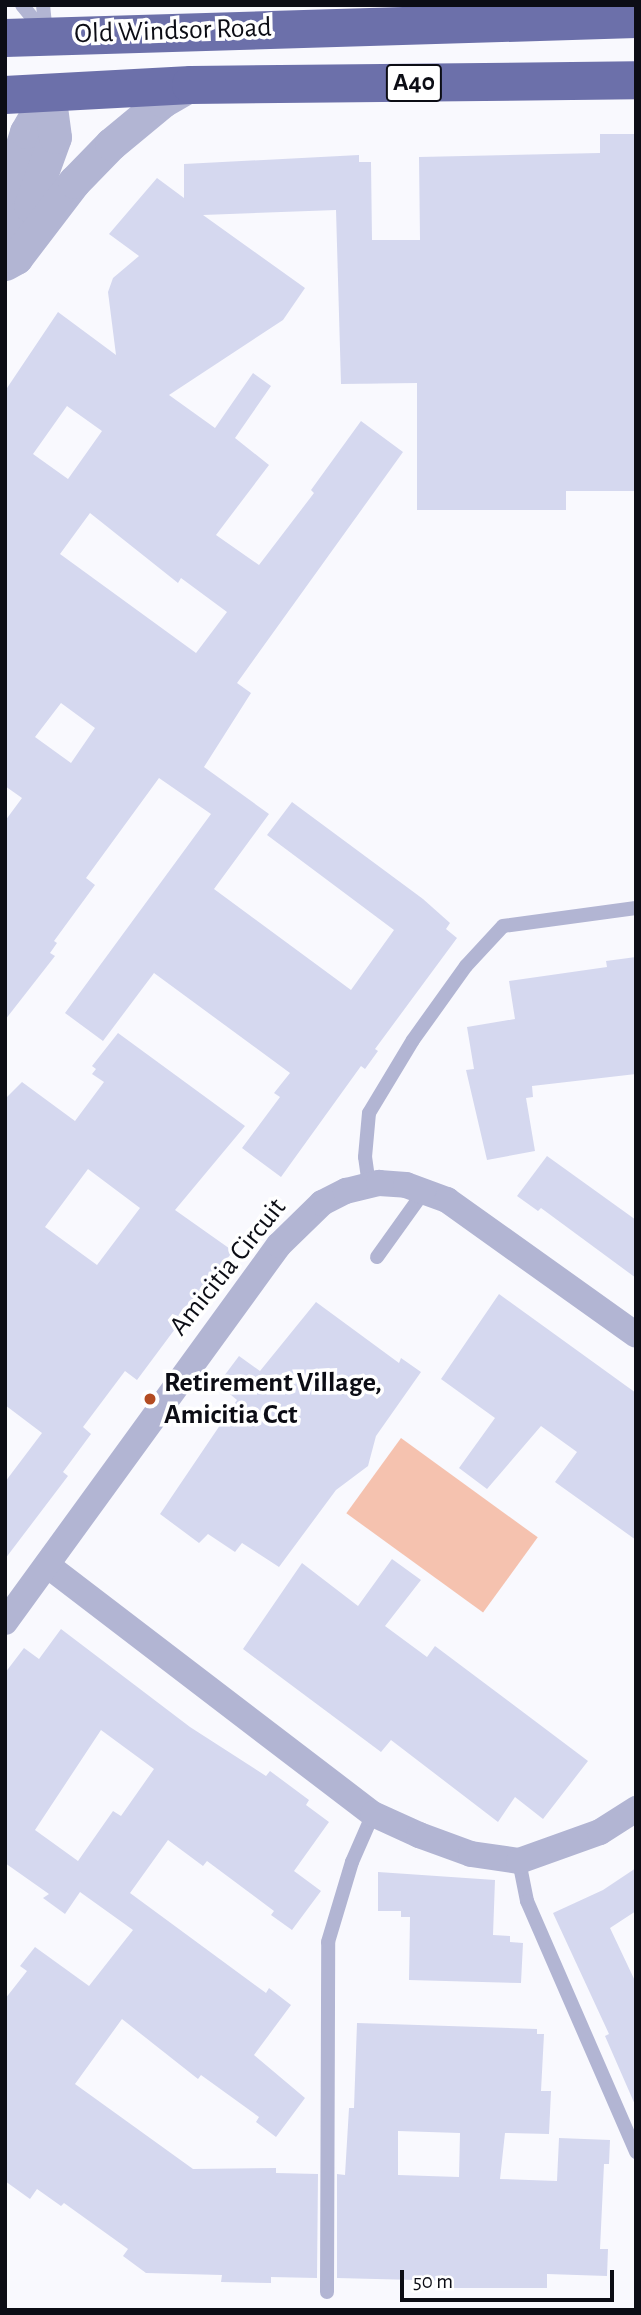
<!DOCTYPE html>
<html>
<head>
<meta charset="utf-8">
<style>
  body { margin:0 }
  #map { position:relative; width:641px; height:2315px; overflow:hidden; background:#f9f9fe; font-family:"Alegreya Sans",sans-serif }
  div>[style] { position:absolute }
  .green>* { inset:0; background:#f5c2af; transform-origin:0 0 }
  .building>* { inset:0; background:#d5d8ef }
  .service>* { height:14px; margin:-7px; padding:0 7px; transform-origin:7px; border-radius:7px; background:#b2b5d3 }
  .minor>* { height:26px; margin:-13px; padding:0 13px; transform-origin:13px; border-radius:13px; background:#b2b5d3 }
  .tertiary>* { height:33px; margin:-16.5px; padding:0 16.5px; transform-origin:16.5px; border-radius:16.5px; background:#b2b5d3 }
  .trunk>* { height:38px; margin:-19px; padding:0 19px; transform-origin:19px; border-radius:19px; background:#6c70aa }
  .dots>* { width:19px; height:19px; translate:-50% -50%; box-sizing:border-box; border:4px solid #fff; border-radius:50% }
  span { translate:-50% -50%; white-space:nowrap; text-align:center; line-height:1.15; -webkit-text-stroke:7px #fff; paint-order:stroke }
  .shield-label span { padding:2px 5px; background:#fff; border:2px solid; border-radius:5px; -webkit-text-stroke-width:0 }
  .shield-label { font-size:26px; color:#0c0d15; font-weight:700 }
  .street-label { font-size:28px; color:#0c0d15 }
  .poi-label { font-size:28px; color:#0c0d15; font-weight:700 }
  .left { translate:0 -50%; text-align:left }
  .frame { position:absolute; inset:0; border:7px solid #0c0d15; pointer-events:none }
  .scale { position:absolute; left:400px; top:2270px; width:214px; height:32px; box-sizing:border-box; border:4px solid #0c0d15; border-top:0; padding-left:9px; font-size:21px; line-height:24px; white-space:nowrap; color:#0c0d15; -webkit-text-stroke:5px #fff; paint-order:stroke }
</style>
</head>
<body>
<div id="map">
  <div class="green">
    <i style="left:401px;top:1438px;width:169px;height:93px;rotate:36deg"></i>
  </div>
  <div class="building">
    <i style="clip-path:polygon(evenodd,600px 134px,636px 134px,636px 491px,566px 491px,566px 510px,417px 510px,417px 383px,341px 384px,336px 210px,203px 215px,305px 288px,283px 320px,169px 395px,215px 428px,253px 373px,271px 386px,235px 438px,269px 465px,216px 535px,259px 565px,314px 493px,311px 490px,361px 421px,403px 452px,237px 683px,251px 693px,204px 767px,269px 814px,214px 889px,351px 990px,394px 930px,267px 835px,292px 802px,423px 899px,450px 923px,446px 929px,457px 938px,375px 1049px,378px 1051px,365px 1069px,361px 1066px,281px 1177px,242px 1148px,280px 1097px,274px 1093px,290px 1073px,154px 973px,103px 1041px,65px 1013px,211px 814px,159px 778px,86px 878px,95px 885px,54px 941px,57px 943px,50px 953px,55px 956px,5px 1020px,5px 821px,22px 798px,5px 786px,5px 391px,58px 312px,116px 355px,108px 292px,113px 278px,139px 256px,109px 234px,157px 178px,184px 198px,184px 164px,359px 155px,359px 162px,371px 162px,372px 240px,420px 240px,419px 157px,600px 153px,600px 134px,67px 406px,102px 431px,68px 479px,33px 454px,67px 406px,600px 134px,90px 513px,178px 583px,181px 578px,227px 612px,196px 653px,60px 554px,90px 513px,600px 134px,61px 703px,95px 728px,71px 763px,35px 737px,61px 703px)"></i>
    <i style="clip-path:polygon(636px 957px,636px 1074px,532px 1086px,533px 1097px,526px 1098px,535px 1151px,487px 1160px,466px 1070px,474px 1069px,467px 1027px,515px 1019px,509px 981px,607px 967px,606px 961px)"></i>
    <i style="clip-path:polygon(evenodd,118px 1033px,245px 1126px,175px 1210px,233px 1251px,137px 1380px,125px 1371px,83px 1427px,91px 1434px,63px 1472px,68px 1476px,5px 1559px,5px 1482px,42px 1433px,5px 1405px,5px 1099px,22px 1082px,75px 1121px,104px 1082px,92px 1074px,96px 1069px,92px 1066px,118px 1033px,88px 1169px,140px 1208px,97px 1265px,45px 1227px,88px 1169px)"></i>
    <i style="clip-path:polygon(547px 1156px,636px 1220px,636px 1278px,541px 1208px,538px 1211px,517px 1196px)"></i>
    <i style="clip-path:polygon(499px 1294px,636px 1393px,636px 1540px,555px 1482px,577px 1452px,541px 1426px,487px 1489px,459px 1468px,495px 1418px,441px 1379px)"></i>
    <i style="clip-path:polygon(316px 1302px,399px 1363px,401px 1358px,421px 1372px,376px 1436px,368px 1466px,336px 1490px,279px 1567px,242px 1543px,235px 1552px,208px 1534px,199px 1543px,160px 1514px,237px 1400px,218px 1384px,239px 1356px,260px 1371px)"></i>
    <i style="clip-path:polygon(392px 1559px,421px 1580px,385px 1626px,427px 1657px,435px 1646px,588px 1761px,543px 1819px,515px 1797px,498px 1822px,391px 1740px,381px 1752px,243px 1649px,302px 1563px,358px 1606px)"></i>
    <i style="clip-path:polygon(evenodd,61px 1629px,190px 1727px,266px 1776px,270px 1771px,309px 1800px,306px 1805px,329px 1822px,294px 1871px,321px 1891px,292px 1930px,271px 1915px,274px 1911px,207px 1861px,203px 1866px,168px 1840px,130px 1893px,266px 1993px,269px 1988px,291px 2005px,254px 2055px,305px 2098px,276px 2137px,256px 2122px,259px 2117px,201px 2075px,198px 2079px,122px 2019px,75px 2084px,193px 2169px,276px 2168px,276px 2173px,318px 2174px,317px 2278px,271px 2277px,271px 2283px,221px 2282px,222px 2275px,146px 2273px,123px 2256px,128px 2249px,64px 2203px,61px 2206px,37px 2189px,30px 2199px,5px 2181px,5px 1999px,27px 1971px,20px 1966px,35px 1947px,89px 1986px,133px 1930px,80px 1892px,65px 1914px,43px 1898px,49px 1894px,5px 1863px,5px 1673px,24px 1648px,39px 1659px,61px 1629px,101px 1730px,154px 1769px,121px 1816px,113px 1811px,78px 1861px,35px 1830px,101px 1730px)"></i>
    <i style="clip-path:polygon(636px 1868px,636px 1911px,610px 1928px,636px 1983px,636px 2107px,605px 2036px,609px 2034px,553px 1913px,603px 1890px)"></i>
    <i style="clip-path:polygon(378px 1872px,495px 1880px,493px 1935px,510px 1936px,510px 1942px,523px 1943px,521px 1983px,409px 1980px,410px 1917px,401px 1917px,401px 1911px,378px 1911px)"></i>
    <i style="clip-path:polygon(evenodd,357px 2023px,537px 2029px,537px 2034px,544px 2034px,541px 2091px,551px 2091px,549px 2134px,505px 2133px,500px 2179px,557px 2181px,559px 2138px,610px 2140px,609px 2164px,604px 2164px,600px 2249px,608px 2249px,607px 2276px,547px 2274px,547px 2288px,454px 2288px,454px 2281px,337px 2278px,337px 2174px,345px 2175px,349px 2108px,354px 2108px,357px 2023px,398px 2131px,460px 2133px,459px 2177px,398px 2175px,398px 2131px)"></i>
  </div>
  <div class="service">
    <i style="left:22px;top:5px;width:33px;rotate:51deg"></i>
    <i style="left:43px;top:5px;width:28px;rotate:84deg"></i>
    <i style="left:369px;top:1185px;width:28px;rotate:-98deg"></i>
    <i style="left:365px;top:1157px;width:44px;rotate:-84.8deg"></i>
    <i style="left:369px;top:1113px;width:85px;rotate:-58.9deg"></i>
    <i style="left:413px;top:1040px;width:91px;rotate:-54.4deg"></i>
    <i style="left:466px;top:966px;width:54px;rotate:-47.2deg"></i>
    <i style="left:503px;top:926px;width:134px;rotate:-7.7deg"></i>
    <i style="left:377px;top:1257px;width:82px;rotate:-54.4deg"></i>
    <i style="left:519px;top:1861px;width:41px;rotate:78.7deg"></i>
    <i style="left:527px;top:1901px;width:274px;rotate:66.5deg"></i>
    <i style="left:327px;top:2292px;width:350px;rotate:-89.8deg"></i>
    <i style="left:328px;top:1942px;width:84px;rotate:-73.3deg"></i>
    <i style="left:352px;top:1862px;width:52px;rotate:-66.4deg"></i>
  </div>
  <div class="minor">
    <i style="left:47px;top:1565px;width:410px;rotate:37.4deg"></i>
    <i style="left:373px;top:1814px;width:51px;rotate:24.5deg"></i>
    <i style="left:419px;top:1835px;width:55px;rotate:20.1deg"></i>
    <i style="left:471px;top:1854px;width:49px;rotate:8.3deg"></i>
    <i style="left:519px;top:1861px;width:86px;rotate:-19.7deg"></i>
    <i style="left:600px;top:1832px;width:43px;rotate:-32.6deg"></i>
    <i style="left:5px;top:1622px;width:466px;rotate:-54deg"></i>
    <i style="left:279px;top:1245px;width:60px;rotate:-44.3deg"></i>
    <i style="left:322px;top:1203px;width:27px;rotate:-27deg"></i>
    <i style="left:346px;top:1191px;width:34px;rotate:-14deg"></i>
    <i style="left:379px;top:1183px;width:27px;rotate:4deg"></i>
    <i style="left:406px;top:1185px;width:44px;rotate:20.1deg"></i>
    <i style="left:447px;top:1200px;width:232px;rotate:35.5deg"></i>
  </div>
  <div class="tertiary">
    <i style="left:5px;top:199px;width:70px;rotate:-72.6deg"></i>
    <i style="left:26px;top:132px;width:46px;rotate:-60.1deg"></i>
    <i style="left:13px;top:234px;width:33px;rotate:-59deg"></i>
    <i style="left:30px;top:206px;width:73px;rotate:-70.1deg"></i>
    <i style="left:55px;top:137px;width:45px;rotate:-97.6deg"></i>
    <i style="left:5px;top:264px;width:13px;rotate:-29deg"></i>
    <i style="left:16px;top:258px;width:96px;rotate:-52.7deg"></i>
    <i style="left:74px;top:182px;width:53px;rotate:-45.8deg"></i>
    <i style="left:111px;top:144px;width:67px;rotate:-39.6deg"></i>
    <i style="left:163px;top:101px;width:32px;rotate:-30deg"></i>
  </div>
  <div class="trunk">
    <i style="left:5px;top:38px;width:631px;rotate:-1.72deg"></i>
    <i style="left:5px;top:95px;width:186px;rotate:-3.1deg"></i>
    <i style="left:191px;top:85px;width:445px;rotate:-0.6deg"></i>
  </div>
  <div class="dots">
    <i style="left:150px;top:1399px;background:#b34c22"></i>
  </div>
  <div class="shield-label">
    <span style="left:414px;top:83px">A40</span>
  </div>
  <div class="street-label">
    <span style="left:173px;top:31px;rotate:-2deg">Old Windsor Road</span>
    <span style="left:228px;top:1267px;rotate:-51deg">Amicitia Circuit</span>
  </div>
  <div class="poi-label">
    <span class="left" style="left:164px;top:1399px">Retirement Village,<br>Amicitia Cct</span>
  </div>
  <div class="frame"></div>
  <div class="scale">50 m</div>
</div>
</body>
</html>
